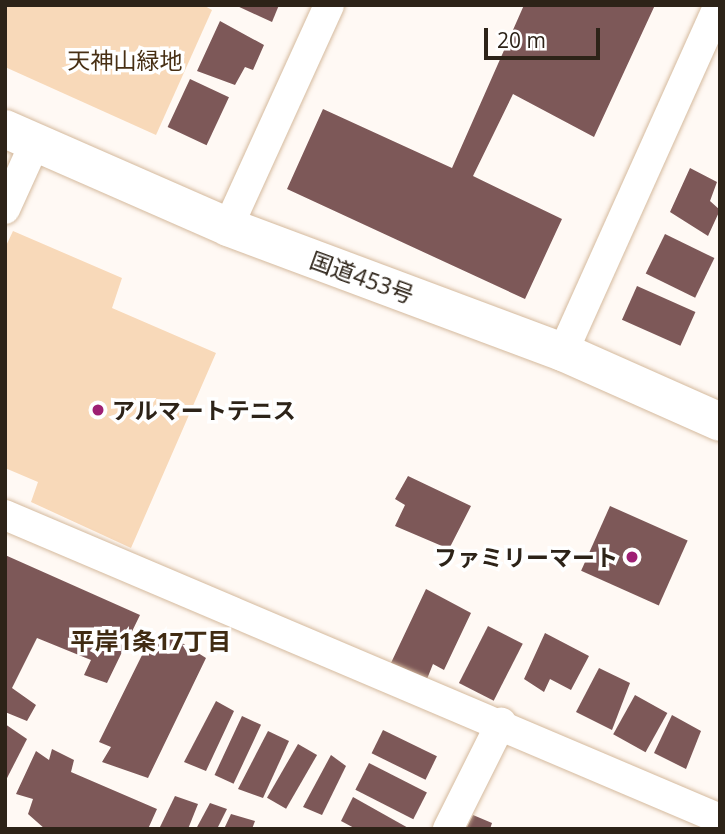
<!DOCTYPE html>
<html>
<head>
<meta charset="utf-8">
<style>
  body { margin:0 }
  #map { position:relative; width:725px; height:834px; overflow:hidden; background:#fff9f4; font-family:"Open Sans","Noto Sans JP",sans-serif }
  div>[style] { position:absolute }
  .green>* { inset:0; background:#f8d9b9 }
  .building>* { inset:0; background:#7d5858; transform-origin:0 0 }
  .roads { filter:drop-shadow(0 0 2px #d5ba9e) drop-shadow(0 0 2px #d5ba9e) }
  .street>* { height:30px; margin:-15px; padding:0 15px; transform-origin:15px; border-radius:15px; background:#fff }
  .highway>* { height:38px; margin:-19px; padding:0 19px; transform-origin:19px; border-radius:19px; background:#fff }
  .dots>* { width:19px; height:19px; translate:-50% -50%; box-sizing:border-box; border:4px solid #fff; border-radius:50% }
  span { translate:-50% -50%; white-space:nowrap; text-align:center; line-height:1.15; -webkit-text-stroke:7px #fff; paint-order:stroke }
  .park-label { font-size:23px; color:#472f14 }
  .street-label { font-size:23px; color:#2d2318 }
  .poi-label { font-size:23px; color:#2d2318; font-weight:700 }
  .left { translate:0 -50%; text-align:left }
  .right { translate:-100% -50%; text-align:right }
  .neighbourhood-label { font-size:24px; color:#402b12; font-weight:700 }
  .frame { position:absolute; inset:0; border:7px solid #2d2318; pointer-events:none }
  .scale { position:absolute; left:484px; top:28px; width:116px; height:32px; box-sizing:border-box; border:4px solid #2d2318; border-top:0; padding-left:9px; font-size:21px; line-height:24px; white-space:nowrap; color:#2d2318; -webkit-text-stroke:5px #fff; paint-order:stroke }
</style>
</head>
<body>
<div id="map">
  <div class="green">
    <i style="clip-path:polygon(5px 5px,203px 5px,212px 10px,156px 135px,5px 67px)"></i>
    <i style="clip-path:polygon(13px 231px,122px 278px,112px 308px,216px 353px,131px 548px,31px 502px,38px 482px,5px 468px,5px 248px)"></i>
  </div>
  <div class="building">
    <i style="clip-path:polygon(235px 5px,279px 5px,272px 22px)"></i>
    <i style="clip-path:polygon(524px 5px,655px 5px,594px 137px,513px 94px,473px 176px,562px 219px,525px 299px,287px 189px,323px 109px,452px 168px)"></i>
    <i style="clip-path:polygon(220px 21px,264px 45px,253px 70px,245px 67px,235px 85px,197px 71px)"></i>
    <i style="left:190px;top:79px;width:43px;height:53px;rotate:25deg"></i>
    <i style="clip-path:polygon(690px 168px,717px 182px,710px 201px,720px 210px,708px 236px,670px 212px)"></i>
    <i style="left:665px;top:234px;width:55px;height:44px;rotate:26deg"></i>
    <i style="left:637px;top:286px;width:64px;height:37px;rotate:24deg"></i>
    <i style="clip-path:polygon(408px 476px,471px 506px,449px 549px,395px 526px,405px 505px,395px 499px)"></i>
    <i style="left:610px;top:506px;width:85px;height:71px;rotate:24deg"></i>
    <i style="clip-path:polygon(5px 555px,140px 615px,107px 683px,84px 675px,91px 660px,37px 638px,12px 688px,36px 705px,27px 721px,5px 712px)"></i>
    <i style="clip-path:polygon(426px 589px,471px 613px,444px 670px,433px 664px,425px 684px,390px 665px)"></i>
    <i style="left:488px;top:626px;width:39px;height:64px;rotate:27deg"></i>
    <i style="clip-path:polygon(163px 631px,206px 658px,148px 778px,102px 762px,111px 747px,99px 742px,147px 645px)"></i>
    <i style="clip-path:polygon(545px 633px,589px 656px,571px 690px,550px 679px,544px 692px,524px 679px)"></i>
    <i style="clip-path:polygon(599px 668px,630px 683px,612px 730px,576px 712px)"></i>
    <i style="left:635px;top:695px;width:37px;height:45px;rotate:29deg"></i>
    <i style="clip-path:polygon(216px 701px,234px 711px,206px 771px,184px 762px)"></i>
    <i style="clip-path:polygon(672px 715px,701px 731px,686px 769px,654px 753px)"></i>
    <i style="left:242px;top:716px;width:21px;height:65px;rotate:25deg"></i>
    <i style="clip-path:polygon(5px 724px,27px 739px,5px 782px)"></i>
    <i style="left:383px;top:730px;width:60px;height:26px;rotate:26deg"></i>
    <i style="clip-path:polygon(268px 731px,289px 741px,263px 798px,238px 789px)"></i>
    <i style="left:298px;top:744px;width:22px;height:62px;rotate:30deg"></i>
    <i style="clip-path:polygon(52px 749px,74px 760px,71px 772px,157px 809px,148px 829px,45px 829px,28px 814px,33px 799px,16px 794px,36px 751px,49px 760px)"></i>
    <i style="clip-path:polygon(331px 755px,346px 766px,322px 815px,303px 807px)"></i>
    <i style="left:369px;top:763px;width:65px;height:30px;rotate:27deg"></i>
    <i style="clip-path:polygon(175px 796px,198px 804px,188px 829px,159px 829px)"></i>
    <i style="clip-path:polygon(353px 797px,410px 829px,356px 829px,341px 821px)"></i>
    <i style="clip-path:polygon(210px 803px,227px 809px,217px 829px,196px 829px)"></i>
    <i style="clip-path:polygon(231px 814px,255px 821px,252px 829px,224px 829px)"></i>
    <i style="clip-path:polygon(473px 815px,492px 823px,490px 829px,466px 829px)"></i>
  </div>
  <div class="roads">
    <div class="street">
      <i style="left:5px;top:209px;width:72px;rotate:-65.6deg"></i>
      <i style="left:228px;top:227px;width:244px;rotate:-65.5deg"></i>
      <i style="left:563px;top:352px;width:380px;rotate:-65.8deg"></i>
      <i style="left:5px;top:515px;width:777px;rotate:23.03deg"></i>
      <i style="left:448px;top:829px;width:119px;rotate:-63.4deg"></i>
    </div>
    <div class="highway">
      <i style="left:5px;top:129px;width:244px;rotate:23.7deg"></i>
      <i style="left:228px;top:227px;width:358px;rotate:20.5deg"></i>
      <i style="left:563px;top:352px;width:172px;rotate:24deg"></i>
    </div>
  </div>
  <div class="dots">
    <i style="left:98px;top:410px;background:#9e1f73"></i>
    <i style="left:632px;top:557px;background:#9e1f73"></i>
  </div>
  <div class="park-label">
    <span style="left:125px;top:60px">天神山緑地</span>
  </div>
  <div class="street-label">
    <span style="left:362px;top:277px;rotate:20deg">国道453号</span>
  </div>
  <div class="poi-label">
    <span class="left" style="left:112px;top:410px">アルマートテニス</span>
    <span class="right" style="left:618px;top:557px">ファミリーマート</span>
  </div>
  <div class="neighbourhood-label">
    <span style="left:151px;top:641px">平岸1条17丁目</span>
  </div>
  <div class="frame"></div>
  <div class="scale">20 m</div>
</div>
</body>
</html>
